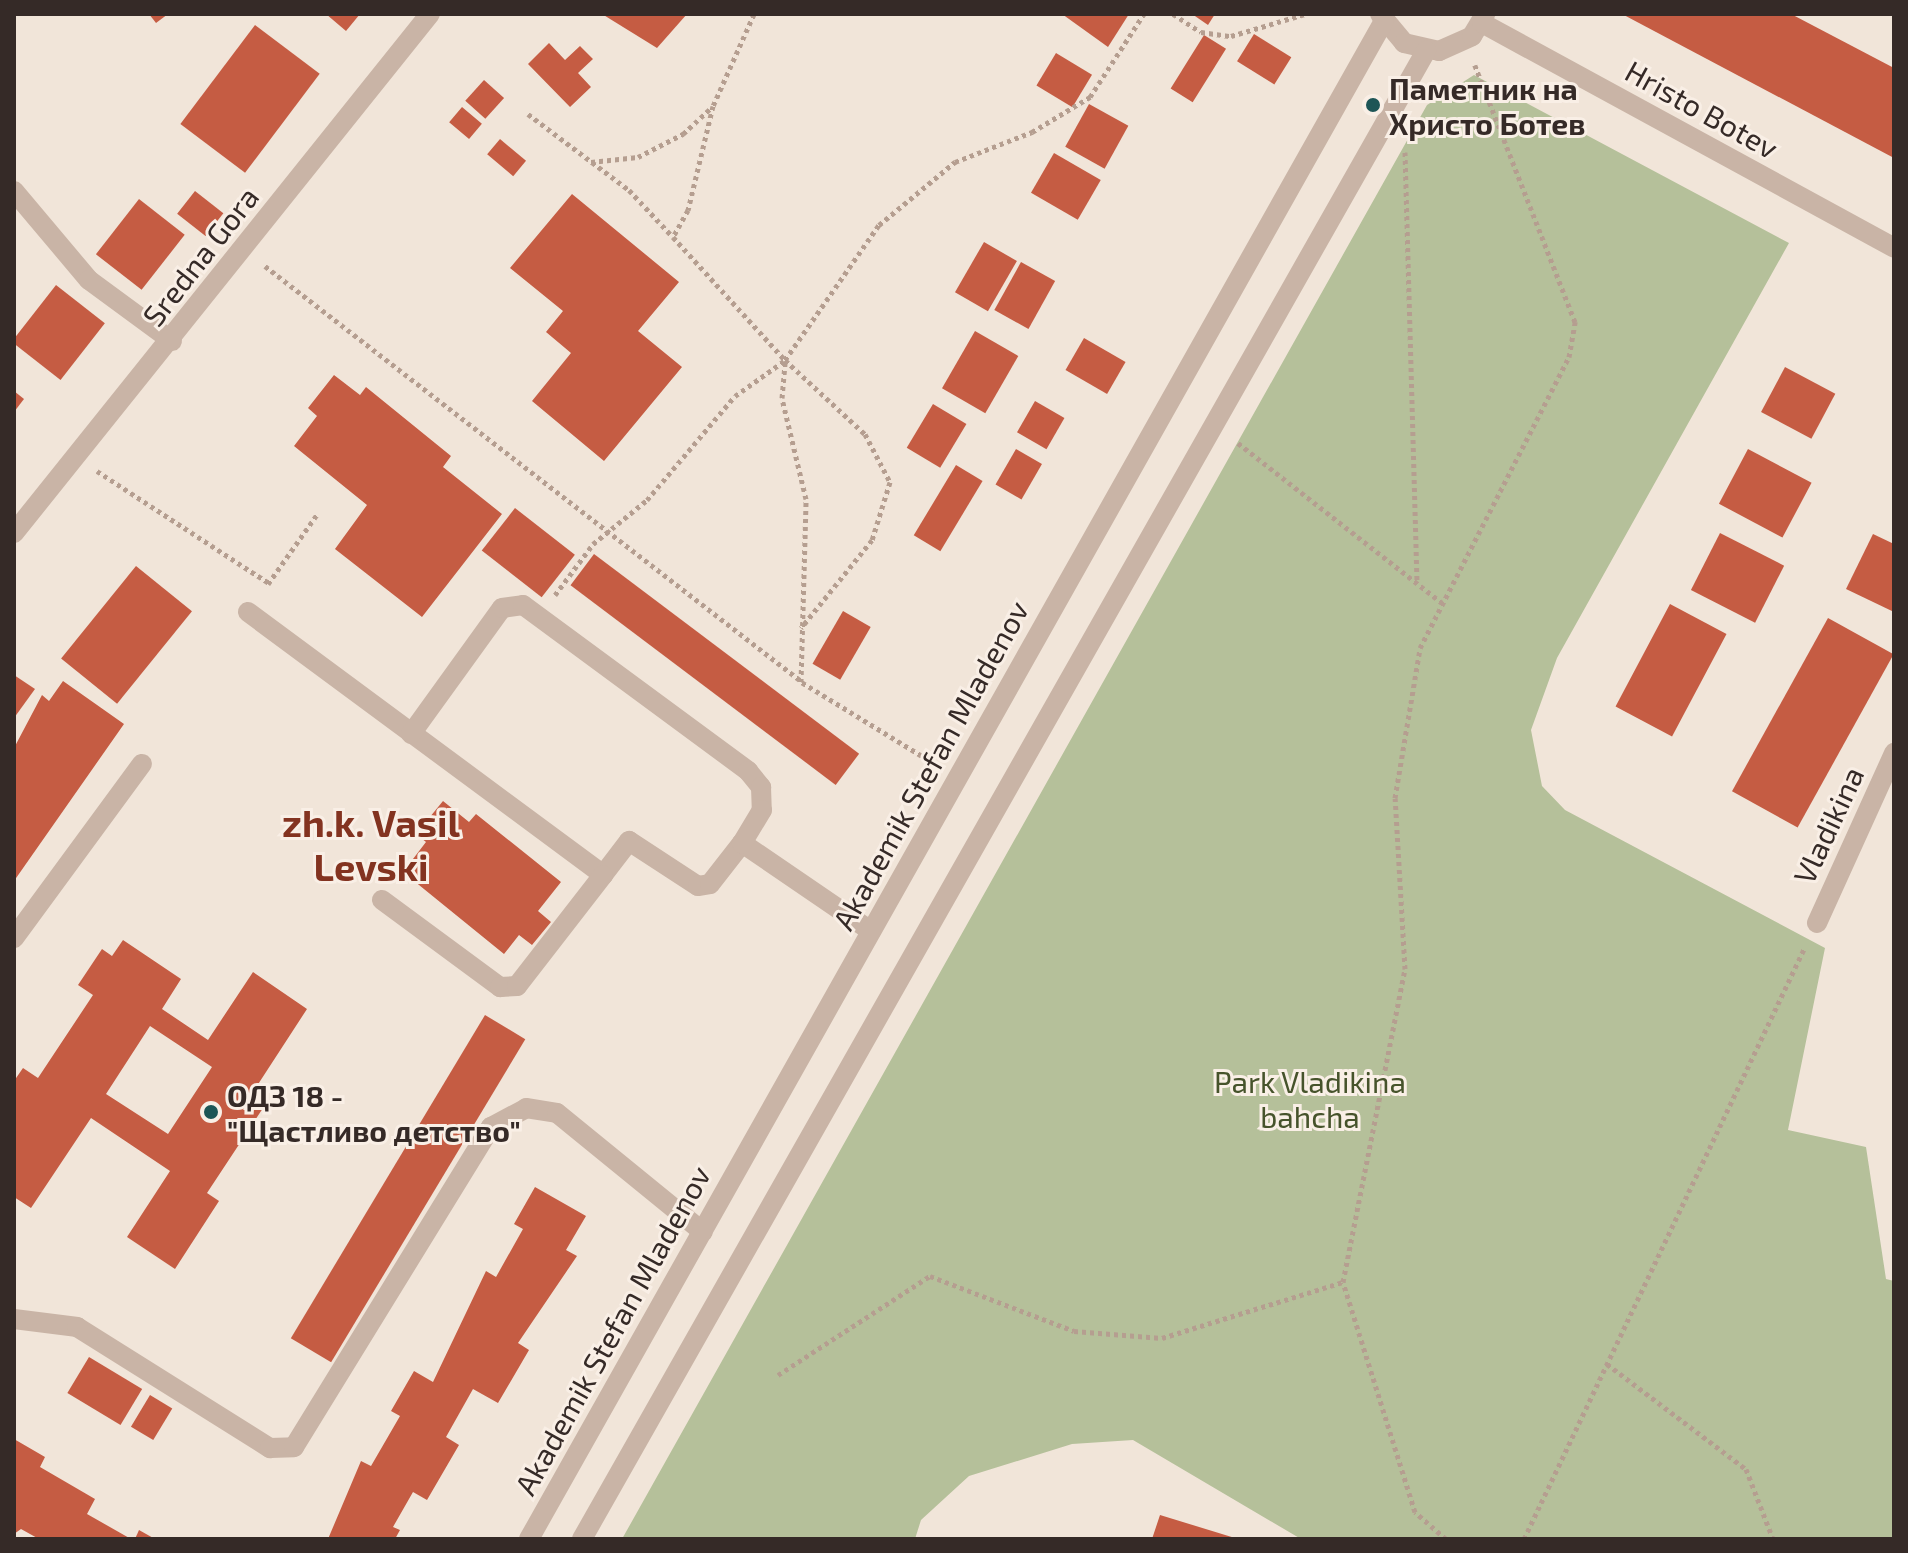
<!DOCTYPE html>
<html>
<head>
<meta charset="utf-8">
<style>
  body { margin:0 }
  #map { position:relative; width:1908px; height:1553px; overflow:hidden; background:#f1e5d9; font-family:"Exo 2",sans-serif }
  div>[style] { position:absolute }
  .green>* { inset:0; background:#b5c09a }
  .building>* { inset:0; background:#c55c43; transform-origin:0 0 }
  .path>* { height:5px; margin-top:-2.5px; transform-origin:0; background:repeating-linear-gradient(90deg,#b59e90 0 4px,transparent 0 8px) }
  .minor>* { height:20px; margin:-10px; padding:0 10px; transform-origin:10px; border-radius:10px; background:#c9b4a6 }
  .dots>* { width:22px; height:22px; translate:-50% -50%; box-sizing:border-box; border:4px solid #f9efe6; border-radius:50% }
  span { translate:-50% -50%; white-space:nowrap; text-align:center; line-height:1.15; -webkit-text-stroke:6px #f9efe6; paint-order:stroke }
  .poi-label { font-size:30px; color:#352a27; font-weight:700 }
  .left { translate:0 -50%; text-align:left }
  .street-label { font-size:30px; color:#352a27 }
  .park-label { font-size:30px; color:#46532b }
  .district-label { font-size:38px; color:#833320; font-weight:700 }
  .frame { position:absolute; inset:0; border:16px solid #352a27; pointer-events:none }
</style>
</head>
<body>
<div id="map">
  <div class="green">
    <i style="clip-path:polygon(1474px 75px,1789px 243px,1557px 658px,1531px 730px,1542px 786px,1565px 810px,1825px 948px,1788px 1130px,1866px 1147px,1886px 1279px,1894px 1281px,1894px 1539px,1301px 1539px,1133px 1440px,1072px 1444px,969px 1476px,921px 1520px,915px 1539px,622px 1539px,1427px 105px)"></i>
  </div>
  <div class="building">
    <i style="clip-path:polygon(149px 14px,168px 14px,156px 23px)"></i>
    <i style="clip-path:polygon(326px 14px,360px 14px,346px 31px)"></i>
    <i style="clip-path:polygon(602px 14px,687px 14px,657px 48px)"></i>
    <i style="clip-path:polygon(1062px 14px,1129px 14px,1108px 47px)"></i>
    <i style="clip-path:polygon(1192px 14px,1215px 14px,1208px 25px)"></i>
    <i style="clip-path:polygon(1622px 14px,1791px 14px,1894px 68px,1894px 158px)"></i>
    <i style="left:255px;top:25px;width:81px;height:124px;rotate:37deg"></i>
    <i style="left:1254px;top:34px;width:44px;height:32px;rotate:32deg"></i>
    <i style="left:1204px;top:35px;width:26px;height:63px;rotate:32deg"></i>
    <i style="clip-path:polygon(549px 43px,565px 60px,580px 46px,593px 59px,578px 73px,591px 87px,570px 107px,528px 64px)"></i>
    <i style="left:1056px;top:53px;width:42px;height:38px;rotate:31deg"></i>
    <i style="left:484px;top:80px;width:27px;height:28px;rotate:42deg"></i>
    <i style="left:1089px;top:104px;width:45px;height:49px;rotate:29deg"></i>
    <i style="left:462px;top:107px;width:26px;height:20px;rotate:40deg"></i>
    <i style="left:500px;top:139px;width:34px;height:20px;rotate:40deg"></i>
    <i style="left:1054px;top:153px;width:54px;height:46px;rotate:30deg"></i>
    <i style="left:195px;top:191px;width:36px;height:29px;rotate:38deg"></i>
    <i style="clip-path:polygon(572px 194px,679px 282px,638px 331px,682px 367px,604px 461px,532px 401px,571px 353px,546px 332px,563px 311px,510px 268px)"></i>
    <i style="left:139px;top:199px;width:58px;height:70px;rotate:38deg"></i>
    <i style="left:984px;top:242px;width:38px;height:58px;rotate:30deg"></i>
    <i style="left:1021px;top:262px;width:39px;height:55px;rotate:29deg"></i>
    <i style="left:56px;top:285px;width:62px;height:72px;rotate:38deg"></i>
    <i style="left:975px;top:331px;width:50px;height:66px;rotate:30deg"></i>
    <i style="left:1084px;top:338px;width:48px;height:37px;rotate:30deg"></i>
    <i style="left:1785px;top:367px;width:57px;height:51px;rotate:28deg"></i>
    <i style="clip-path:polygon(334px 375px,360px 395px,366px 387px,451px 456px,443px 467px,502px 514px,422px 617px,335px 549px,367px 505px,294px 446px,317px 416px,308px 408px)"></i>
    <i style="clip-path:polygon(14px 391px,24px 399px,14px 412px)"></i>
    <i style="left:1035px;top:401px;width:34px;height:36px;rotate:30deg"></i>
    <i style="left:933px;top:404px;width:39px;height:51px;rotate:31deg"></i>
    <i style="left:1016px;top:449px;width:30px;height:41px;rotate:30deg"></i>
    <i style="left:1748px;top:449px;width:72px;height:62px;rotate:28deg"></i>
    <i style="left:956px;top:465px;width:31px;height:82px;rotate:31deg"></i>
    <i style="left:515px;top:508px;width:76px;height:54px;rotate:38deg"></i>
    <i style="left:1720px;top:533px;width:72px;height:64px;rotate:27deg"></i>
    <i style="clip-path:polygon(1873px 534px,1894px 544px,1894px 612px,1846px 589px)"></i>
    <i style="left:594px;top:554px;width:332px;height:39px;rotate:37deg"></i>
    <i style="left:136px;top:566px;width:72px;height:119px;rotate:39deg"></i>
    <i style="left:1670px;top:604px;width:64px;height:116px;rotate:28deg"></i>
    <i style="left:843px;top:611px;width:32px;height:61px;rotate:30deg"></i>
    <i style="left:1828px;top:618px;width:75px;height:198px;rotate:29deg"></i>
    <i style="clip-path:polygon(14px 675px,35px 689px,14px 718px)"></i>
    <i style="clip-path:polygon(63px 681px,124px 724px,14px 881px,14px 748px,42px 695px,49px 701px)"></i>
    <i style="clip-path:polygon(443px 801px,469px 822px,476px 814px,561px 882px,538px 911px,551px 922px,532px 945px,519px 935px,504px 954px,403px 872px,426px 842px,416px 834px)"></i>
    <i style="clip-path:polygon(evenodd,123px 940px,181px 979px,162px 1009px,208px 1040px,253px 972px,307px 1009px,251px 1095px,265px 1105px,207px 1193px,219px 1201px,175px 1269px,127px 1237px,170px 1171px,91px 1118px,31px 1208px,14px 1197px,14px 1081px,23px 1068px,38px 1078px,93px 995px,78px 985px,102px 949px,112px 956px,123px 940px,150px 1026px,212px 1067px,168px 1134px,106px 1094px,150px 1026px)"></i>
    <i style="left:485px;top:1015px;width:47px;height:377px;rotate:31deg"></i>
    <i style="clip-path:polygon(535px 1187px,586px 1216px,566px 1250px,577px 1256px,518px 1343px,529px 1350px,498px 1403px,473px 1389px,446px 1437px,459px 1445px,427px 1500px,413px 1492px,393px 1527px,400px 1530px,395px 1539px,328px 1539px,361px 1461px,371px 1466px,400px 1416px,391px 1411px,414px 1371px,433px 1382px,486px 1271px,496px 1277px,523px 1229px,514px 1224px)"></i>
    <i style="left:89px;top:1357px;width:62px;height:42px;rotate:31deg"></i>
    <i style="left:150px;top:1395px;width:26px;height:37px;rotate:31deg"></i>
    <i style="clip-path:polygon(14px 1439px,45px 1457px,40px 1467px,95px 1499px,87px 1514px,131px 1539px,39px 1539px,21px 1529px,14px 1534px)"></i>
    <i style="clip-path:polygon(1160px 1515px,1235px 1538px,1235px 1539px,1152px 1539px)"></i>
    <i style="clip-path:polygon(139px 1530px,155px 1539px,135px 1539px)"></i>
  </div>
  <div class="path">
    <i style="left:754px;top:14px;width:101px;rotate:114deg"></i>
    <i style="left:713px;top:106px;width:107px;rotate:103.5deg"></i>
    <i style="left:688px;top:210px;width:31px;rotate:119deg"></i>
    <i style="left:673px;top:237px;width:166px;rotate:47.7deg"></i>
    <i style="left:785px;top:360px;width:109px;rotate:42.8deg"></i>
    <i style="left:865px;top:434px;width:54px;rotate:62.5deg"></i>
    <i style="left:890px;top:482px;width:61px;rotate:107.2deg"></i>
    <i style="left:872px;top:540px;width:113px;rotate:128.9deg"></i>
    <i style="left:1173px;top:14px;width:33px;rotate:33deg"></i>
    <i style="left:1201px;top:32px;width:30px;rotate:8deg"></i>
    <i style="left:1231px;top:36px;width:77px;rotate:-16.6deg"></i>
    <i style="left:528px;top:114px;width:126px;rotate:37deg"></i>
    <i style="left:629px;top:190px;width:64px;rotate:46.9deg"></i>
    <i style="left:1405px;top:152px;width:431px;rotate:88.4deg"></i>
    <i style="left:591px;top:162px;width:47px;rotate:-6.1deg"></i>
    <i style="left:638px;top:157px;width:51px;rotate:-27.1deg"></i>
    <i style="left:683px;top:134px;width:40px;rotate:-43deg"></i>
    <i style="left:265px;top:266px;width:678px;rotate:37.75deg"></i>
    <i style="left:1238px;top:443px;width:259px;rotate:38.1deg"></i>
    <i style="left:97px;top:471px;width:205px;rotate:33.1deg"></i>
    <i style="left:268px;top:584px;width:87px;rotate:-54.8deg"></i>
    <i style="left:555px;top:595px;width:64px;rotate:-53.3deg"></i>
    <i style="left:593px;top:544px;width:70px;rotate:-39.2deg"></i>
    <i style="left:647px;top:500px;width:136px;rotate:-49.8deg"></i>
    <i style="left:735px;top:396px;width:60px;rotate:-35.5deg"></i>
    <i style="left:935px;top:764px;width:157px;rotate:-148.5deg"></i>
    <i style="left:801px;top:682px;width:183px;rotate:-88.4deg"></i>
    <i style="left:806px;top:499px;width:104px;rotate:-103.4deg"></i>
    <i style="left:782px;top:398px;width:38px;rotate:-85deg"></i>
    <i style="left:785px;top:360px;width:165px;rotate:-55.2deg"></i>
    <i style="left:879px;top:225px;width:99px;rotate:-39.7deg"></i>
    <i style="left:955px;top:162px;width:83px;rotate:-21.3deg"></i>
    <i style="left:1032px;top:132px;width:68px;rotate:-31.1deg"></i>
    <i style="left:1090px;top:97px;width:99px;rotate:-57deg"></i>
    <i style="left:1607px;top:1364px;width:174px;rotate:37.1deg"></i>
    <i style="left:1746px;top:1469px;width:75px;rotate:68.9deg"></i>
    <i style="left:778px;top:1375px;width:181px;rotate:-33.1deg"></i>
    <i style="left:930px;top:1276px;width:154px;rotate:20.9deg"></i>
    <i style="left:1074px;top:1331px;width:88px;rotate:4.5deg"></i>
    <i style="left:1162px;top:1338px;width:189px;rotate:-17.2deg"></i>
    <i style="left:1446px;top:1539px;width:41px;rotate:-138.9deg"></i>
    <i style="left:1415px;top:1512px;width:241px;rotate:-107.4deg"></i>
    <i style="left:1343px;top:1282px;width:319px;rotate:-78.8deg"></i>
    <i style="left:1405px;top:969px;width:171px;rotate:-93.3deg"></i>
    <i style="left:1395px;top:798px;width:152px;rotate:-80.5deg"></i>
    <i style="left:1420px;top:648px;width:327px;rotate:-62.9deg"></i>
    <i style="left:1569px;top:357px;width:36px;rotate:-80deg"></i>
    <i style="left:1575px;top:322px;width:276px;rotate:-111.3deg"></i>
    <i style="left:1524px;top:1539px;width:655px;rotate:-64.61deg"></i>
  </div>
  <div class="minor">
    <i style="left:1380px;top:14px;width:38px;rotate:50deg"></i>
    <i style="left:1404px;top:43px;width:36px;rotate:13deg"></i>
    <i style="left:1439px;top:51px;width:36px;rotate:-24deg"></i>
    <i style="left:1472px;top:36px;width:26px;rotate:-59deg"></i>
    <i style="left:1482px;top:23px;width:469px;rotate:28.6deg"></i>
    <i style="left:14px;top:191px;width:116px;rotate:49.9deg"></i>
    <i style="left:89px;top:280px;width:103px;rotate:36.3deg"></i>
    <i style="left:14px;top:533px;width:665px;rotate:-51.29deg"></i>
    <i style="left:248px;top:612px;width:442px;rotate:36.5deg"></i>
    <i style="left:603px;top:875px;width:43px;rotate:-52.6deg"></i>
    <i style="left:629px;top:841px;width:82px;rotate:33.1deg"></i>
    <i style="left:698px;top:886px;width:12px;rotate:-9deg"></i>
    <i style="left:710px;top:884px;width:52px;rotate:-52deg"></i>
    <i style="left:742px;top:843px;width:156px;rotate:34.3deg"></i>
    <i style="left:411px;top:734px;width:155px;rotate:-54.2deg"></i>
    <i style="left:502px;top:608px;width:21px;rotate:-8deg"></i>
    <i style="left:523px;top:605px;width:280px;rotate:36.4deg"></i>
    <i style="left:748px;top:771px;width:21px;rotate:51deg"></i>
    <i style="left:761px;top:787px;width:23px;rotate:88deg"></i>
    <i style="left:762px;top:810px;width:39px;rotate:121deg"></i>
    <i style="left:382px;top:900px;width:147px;rotate:36.4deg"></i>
    <i style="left:500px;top:987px;width:17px;rotate:-3deg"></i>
    <i style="left:517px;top:986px;width:140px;rotate:-52.2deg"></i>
    <i style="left:1817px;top:923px;width:187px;rotate:-65.6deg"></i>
    <i style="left:14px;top:938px;width:216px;rotate:-53.7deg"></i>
    <i style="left:14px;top:1319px;width:64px;rotate:7.2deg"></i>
    <i style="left:77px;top:1327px;width:228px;rotate:32.1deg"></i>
    <i style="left:270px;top:1448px;width:24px;rotate:-2deg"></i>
    <i style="left:294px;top:1447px;width:376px;rotate:-58.4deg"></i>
    <i style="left:491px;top:1127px;width:40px;rotate:-28deg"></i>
    <i style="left:526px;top:1108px;width:31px;rotate:9deg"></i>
    <i style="left:557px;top:1113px;width:188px;rotate:39.2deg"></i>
    <i style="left:529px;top:1539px;width:1742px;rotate:-60.61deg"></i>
    <i style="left:582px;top:1539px;width:1711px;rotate:-60.44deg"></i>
  </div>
  <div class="dots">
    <i style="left:1373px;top:105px;background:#1d5556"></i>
    <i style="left:211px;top:1112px;background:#1d5556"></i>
  </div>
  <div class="poi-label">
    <span class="left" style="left:1389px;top:105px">Паметник на<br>Христо Ботев</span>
    <span class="left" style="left:227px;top:1112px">ОДЗ 18 -<br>"Щастливо детство"</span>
  </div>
  <div class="street-label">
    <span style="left:1702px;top:109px;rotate:29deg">Hristo Botev</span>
    <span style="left:200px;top:256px;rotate:-52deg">Sredna Gora</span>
    <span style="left:930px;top:765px;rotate:-61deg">Akademik Stefan Mladenov</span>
    <span style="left:1828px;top:825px;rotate:-65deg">Vladikina</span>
    <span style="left:612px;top:1330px;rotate:-61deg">Akademik Stefan Mladenov</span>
  </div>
  <div class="park-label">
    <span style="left:1310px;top:1098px">Park Vladikina<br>bahcha</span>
  </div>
  <div class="district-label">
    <span style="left:371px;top:845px">zh.k. Vasil<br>Levski</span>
  </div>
  <div class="frame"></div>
</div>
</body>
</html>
